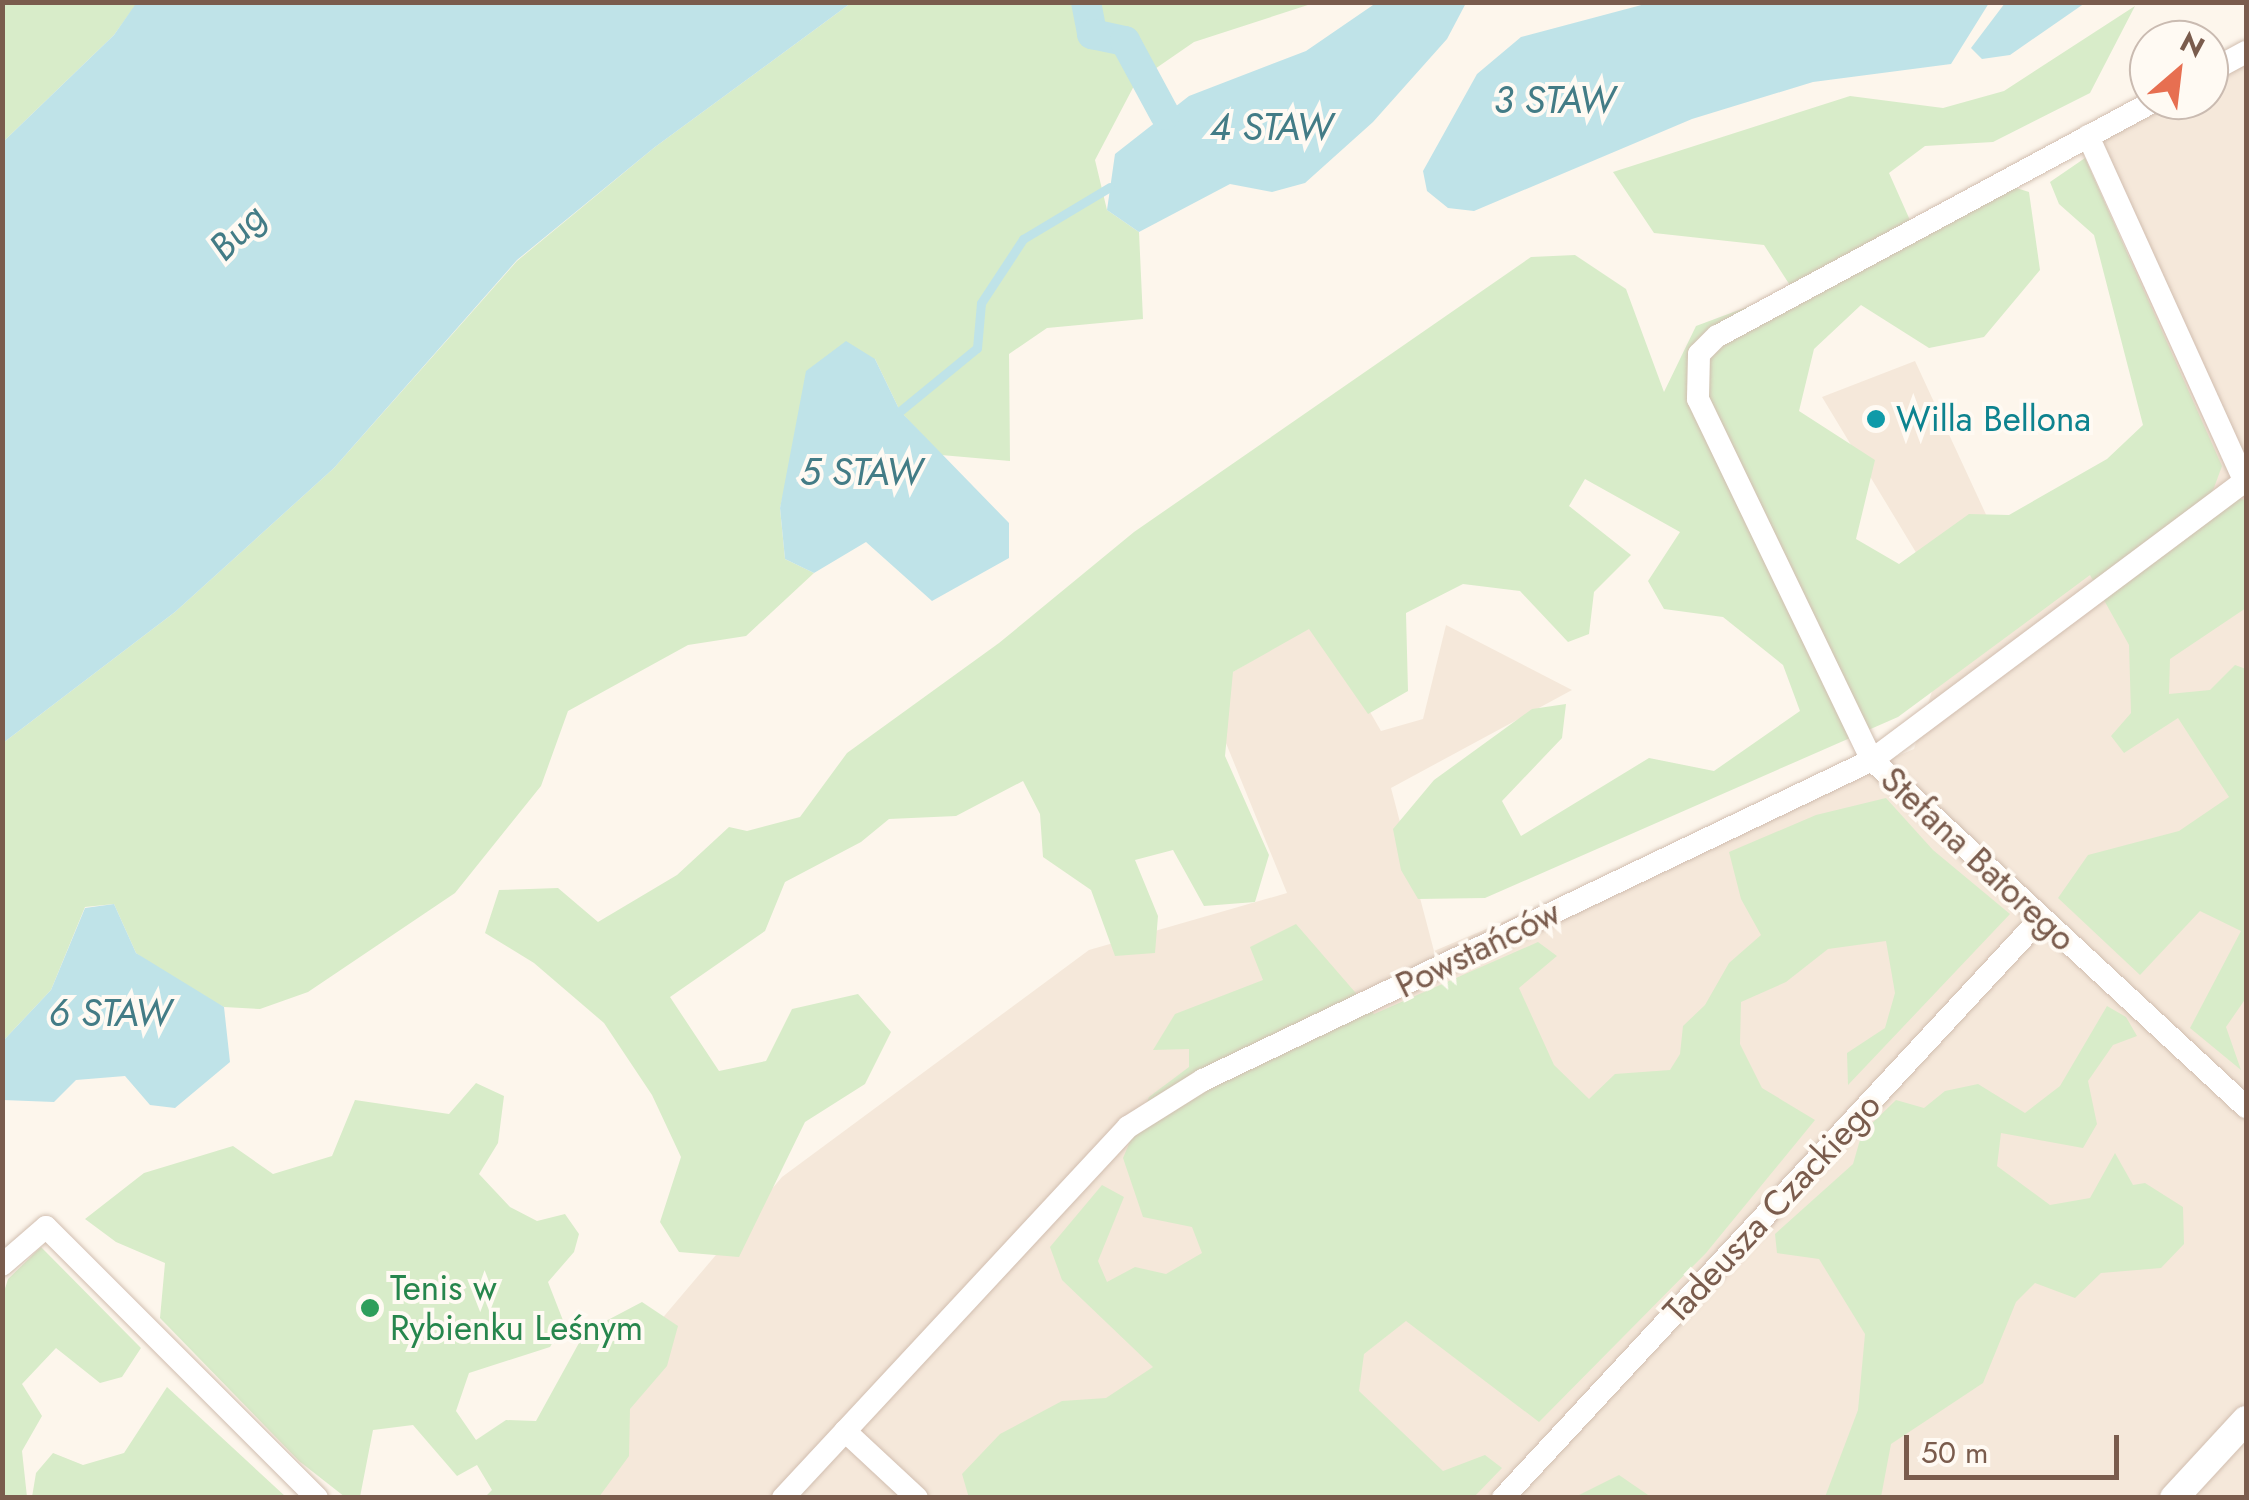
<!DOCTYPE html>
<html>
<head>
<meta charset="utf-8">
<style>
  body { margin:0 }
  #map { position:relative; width:2249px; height:1500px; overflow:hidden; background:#fdf6ec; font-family:Jost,sans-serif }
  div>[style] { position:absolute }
  .residential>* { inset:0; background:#f5e8da }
  .green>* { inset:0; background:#d8ecc9 }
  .water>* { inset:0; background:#bfe3e8 }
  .stream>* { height:9px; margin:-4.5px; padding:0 4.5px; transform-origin:4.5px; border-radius:4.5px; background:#bfe3e8 }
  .canal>* { height:30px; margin:-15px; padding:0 15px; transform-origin:15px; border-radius:15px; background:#bfe3e8 }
  .roads { filter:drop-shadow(0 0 2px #d1beb0) drop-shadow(0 0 2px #d1beb0) }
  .minor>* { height:22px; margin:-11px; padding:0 11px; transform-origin:11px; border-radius:11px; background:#fff }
  .tertiary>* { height:28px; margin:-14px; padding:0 14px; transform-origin:14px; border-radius:14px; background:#fff }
  .dots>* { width:28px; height:28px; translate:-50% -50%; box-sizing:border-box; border:5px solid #fffaf3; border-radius:50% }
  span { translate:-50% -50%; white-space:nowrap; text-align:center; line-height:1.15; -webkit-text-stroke:8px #fffaf3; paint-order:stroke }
  .culture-label { font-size:35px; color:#0d838f }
  .left { translate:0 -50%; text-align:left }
  .street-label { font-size:35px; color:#7a5c4d }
  .leisure-label { font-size:35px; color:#27864d }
  .water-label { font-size:38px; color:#437c86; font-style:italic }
  .frame { position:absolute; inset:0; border:5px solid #7a5c4d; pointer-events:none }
  .north { position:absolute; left:2129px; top:20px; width:100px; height:100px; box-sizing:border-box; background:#fffaf3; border:2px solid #cabbb1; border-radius:50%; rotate:28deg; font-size:28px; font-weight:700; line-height:40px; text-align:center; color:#7a5c4d }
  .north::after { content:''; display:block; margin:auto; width:35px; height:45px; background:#e76f51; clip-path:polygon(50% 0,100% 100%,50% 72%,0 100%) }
  .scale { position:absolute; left:1904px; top:1435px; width:215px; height:45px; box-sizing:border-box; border:5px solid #7a5c4d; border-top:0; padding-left:12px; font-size:30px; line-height:35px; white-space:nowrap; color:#7a5c4d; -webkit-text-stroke:8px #fffaf3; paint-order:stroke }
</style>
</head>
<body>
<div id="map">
  <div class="residential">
    <i style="clip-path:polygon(2246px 52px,2246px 1497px,510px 1498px,782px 1177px,1089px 950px,1287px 893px,1204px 689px,1318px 622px,1381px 731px,1423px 719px,1446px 625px,1572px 690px,1391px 788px,1434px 951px,1914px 749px,1955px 617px,1822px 397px,1915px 361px,2020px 588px,2206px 479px,2088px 136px,2156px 100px,2209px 100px,2209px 72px)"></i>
  </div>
  <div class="green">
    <i style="clip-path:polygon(3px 3px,137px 3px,114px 35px,3px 142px)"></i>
    <i style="clip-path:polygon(851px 3px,1314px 3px,1194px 42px,1136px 82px,1095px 160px,1107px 210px,1139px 232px,1143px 319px,1047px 328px,1009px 354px,1010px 461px,941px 455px,900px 411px,875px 359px,795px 446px,780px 508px,785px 559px,814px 573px,746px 636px,688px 645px,568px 711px,541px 786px,455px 893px,308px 992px,260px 1009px,224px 1007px,185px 988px,136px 953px,114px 904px,85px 907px,51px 990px,3px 1041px,3px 743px,175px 612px,334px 468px,517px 261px,655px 147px)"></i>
    <i style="clip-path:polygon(2135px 6px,2090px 93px,1993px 142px,1925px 146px,1889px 173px,1913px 227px,2007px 185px,2029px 192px,2040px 270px,1984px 337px,1929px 348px,1861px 305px,1814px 349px,1799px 411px,1875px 460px,1856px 539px,1899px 564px,1969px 514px,2009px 515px,2107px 459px,2143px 425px,2094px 235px,2059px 204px,2050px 182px,2085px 158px,2222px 466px,2212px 493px,2246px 500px,2246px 608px,2170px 659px,2169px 694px,2210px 690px,2235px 665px,2246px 669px,2246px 998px,2226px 1027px,2241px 1070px,2190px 1028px,2241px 931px,2200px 911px,2140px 975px,2058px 898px,2088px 855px,2179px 831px,2229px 797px,2178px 718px,2124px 753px,2111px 736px,2131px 713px,2129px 645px,2090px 575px,1898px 717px,1485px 898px,1418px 899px,1401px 870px,1393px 829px,1434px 780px,1532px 709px,1566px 704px,1562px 738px,1502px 801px,1521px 836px,1649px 758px,1714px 771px,1800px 711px,1783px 665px,1723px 617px,1664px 609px,1648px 581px,1680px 532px,1585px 479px,1569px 506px,1631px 555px,1594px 592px,1589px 634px,1568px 642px,1520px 591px,1463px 584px,1406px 613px,1408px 691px,1368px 714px,1309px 629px,1233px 672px,1225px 756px,1269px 855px,1255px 902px,1204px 906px,1173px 850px,1135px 860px,1158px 916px,1155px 953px,1115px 956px,1091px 890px,1043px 857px,1040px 814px,1023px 781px,956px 816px,889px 819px,861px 842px,785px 882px,765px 931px,670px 997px,719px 1071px,766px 1061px,792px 1009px,858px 994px,891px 1032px,865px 1084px,805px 1122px,739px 1257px,679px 1252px,660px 1222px,681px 1157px,652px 1095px,604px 1023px,534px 963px,485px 933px,499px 890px,558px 888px,598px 922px,677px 875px,729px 827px,747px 831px,800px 817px,847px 753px,999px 643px,1134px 532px,1531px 257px,1575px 255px,1626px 289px,1664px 392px,1696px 326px,1793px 290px,1764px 245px,1654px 233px,1613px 172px,1850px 96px,1943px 108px,2004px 91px)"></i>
    <i style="clip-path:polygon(1886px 798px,1933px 850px,2010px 914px,1848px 1085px,1847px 1053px,1885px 1028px,1895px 993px,1886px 941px,1828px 949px,1786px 982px,1741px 1002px,1740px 1044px,1762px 1088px,1815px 1120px,1706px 1253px,1539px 1422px,1406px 1321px,1364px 1354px,1359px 1391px,1443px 1471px,1485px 1455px,1502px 1468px,1474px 1497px,969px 1498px,962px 1474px,1000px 1434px,1062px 1401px,1106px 1398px,1153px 1367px,1062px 1280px,1050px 1247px,1102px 1185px,1124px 1197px,1098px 1261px,1107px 1282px,1135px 1267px,1166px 1274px,1202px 1253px,1192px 1227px,1143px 1217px,1123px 1158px,1149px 1097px,1189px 1067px,1189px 1049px,1153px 1050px,1175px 1014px,1263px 980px,1250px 947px,1296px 924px,1374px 1014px,1538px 942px,1557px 956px,1519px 988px,1554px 1065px,1589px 1099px,1615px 1074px,1670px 1070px,1680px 1054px,1683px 1026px,1705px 1005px,1729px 963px,1761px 935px,1741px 899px,1729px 852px,1816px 815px)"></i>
    <i style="clip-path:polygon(2107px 1006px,2126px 1017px,2137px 1036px,2113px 1045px,2088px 1081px,2097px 1124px,2083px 1148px,2001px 1133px,1997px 1166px,2050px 1205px,2090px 1198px,2115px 1153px,2133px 1185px,2145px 1183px,2183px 1207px,2184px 1244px,2161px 1268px,2101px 1273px,2075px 1298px,2035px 1283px,2016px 1302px,1983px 1383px,1891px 1444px,1881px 1497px,1825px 1497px,1858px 1410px,1865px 1334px,1819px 1259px,1777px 1253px,1775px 1234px,1853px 1164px,1862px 1133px,1896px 1100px,1924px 1108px,1945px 1091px,1978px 1084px,2025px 1113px,2060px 1086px)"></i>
    <i style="clip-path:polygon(476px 1083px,504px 1096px,498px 1143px,479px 1174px,510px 1207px,537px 1221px,565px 1214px,579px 1234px,574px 1252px,548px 1282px,564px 1323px,550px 1347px,469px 1373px,456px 1411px,476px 1440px,506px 1420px,536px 1421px,585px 1332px,642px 1302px,678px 1326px,667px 1366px,630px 1409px,629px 1456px,599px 1497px,485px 1497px,492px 1490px,477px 1465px,457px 1476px,413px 1425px,373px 1430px,360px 1497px,345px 1497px,299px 1461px,160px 1318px,165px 1263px,116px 1242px,85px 1219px,144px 1173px,233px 1146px,273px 1174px,332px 1156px,355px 1100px,449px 1114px)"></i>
    <i style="clip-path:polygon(41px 1247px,141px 1348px,122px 1377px,100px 1383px,56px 1348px,22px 1384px,42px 1416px,22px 1451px,27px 1497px,3px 1497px,3px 1295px,8px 1279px)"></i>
    <i style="clip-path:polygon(167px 1387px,286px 1497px,32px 1497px,36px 1473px,53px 1453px,83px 1465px,124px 1453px)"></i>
    <i style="clip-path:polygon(1619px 1475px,1651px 1497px,1575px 1497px)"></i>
  </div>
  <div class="water">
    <i style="clip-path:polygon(137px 2px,851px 3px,655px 147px,517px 260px,334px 468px,175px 612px,3px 743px,3px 142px,114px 35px)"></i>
    <i style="clip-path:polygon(1376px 3px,1466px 3px,1447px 39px,1373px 122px,1305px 183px,1272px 192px,1230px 184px,1139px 232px,1107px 210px,1115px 154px,1189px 96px,1306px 51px)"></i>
    <i style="clip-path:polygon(1649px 3px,1649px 2px,1989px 3px,1951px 64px,1813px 82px,1692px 119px,1474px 211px,1448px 208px,1427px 191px,1423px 171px,1477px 74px,1521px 37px)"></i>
    <i style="clip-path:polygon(2005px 3px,2005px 2px,2085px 3px,2010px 55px,1982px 59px,1971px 48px)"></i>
    <i style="clip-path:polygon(846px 341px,875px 359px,900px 411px,1009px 523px,1009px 558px,932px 601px,866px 542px,814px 573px,785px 559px,780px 508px,806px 371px)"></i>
    <i style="clip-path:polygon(114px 904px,136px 953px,224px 1007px,230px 1062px,175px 1108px,150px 1105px,125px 1076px,76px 1080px,54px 1102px,3px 1100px,3px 1041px,51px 990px,85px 908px)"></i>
  </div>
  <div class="stream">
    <i style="left:900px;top:411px;width:99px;rotate:-39.3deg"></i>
    <i style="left:977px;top:348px;width:45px;rotate:-84.9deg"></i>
    <i style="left:981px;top:303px;width:77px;rotate:-56.7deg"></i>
    <i style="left:1023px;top:239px;width:101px;rotate:-30.9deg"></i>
  </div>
  <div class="canal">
    <i style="left:1086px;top:2px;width:33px;rotate:79deg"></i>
    <i style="left:1092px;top:34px;width:34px;rotate:12deg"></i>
    <i style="left:1125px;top:41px;width:84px;rotate:61.6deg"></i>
  </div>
  <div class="roads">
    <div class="minor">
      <i style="left:2209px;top:72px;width:42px;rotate:-28.4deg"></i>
      <i style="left:2156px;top:100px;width:498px;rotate:151.7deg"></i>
      <i style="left:1717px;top:336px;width:25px;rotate:135deg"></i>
      <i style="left:1699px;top:354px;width:45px;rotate:91.3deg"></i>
      <i style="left:1698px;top:399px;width:401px;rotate:64.3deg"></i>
      <i style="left:1872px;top:760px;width:510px;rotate:42.86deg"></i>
      <i style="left:2088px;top:136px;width:382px;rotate:65.6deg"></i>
      <i style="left:2px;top:1265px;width:58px;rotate:-40.8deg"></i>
      <i style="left:46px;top:1227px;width:383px;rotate:45deg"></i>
      <i style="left:845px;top:1431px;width:98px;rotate:42.9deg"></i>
      <i style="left:783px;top:1498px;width:507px;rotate:-47.08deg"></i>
      <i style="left:1128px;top:1127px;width:89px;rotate:-32.1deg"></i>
      <i style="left:1203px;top:1080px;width:742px;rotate:-25.56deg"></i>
      <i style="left:1872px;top:760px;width:462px;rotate:-36.8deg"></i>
      <i style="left:1503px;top:1498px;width:791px;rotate:-47.15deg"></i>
    </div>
    <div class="tertiary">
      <i style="left:2174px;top:1498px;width:106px;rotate:-47.3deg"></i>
    </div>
  </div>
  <div class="dots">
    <i style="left:1876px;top:419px;background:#0f9aa8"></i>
    <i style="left:370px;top:1308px;background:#2e9e5b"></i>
  </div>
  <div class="culture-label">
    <span class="left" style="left:1896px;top:419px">Willa Bellona</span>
  </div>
  <div class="street-label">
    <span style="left:1978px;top:859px;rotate:43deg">Stefana Batorego</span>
    <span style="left:1478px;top:949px;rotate:-26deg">Powstańców</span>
    <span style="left:1772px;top:1208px;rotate:-47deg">Tadeusza Czackiego</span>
  </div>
  <div class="leisure-label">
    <span class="left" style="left:390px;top:1308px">Tenis w<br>Rybienku Leśnym</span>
  </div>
  <div class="water-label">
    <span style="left:1554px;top:100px">3 STAW</span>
    <span style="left:1271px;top:127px">4 STAW</span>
    <span style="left:237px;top:232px;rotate:-45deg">Bug</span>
    <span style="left:861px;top:472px">5 STAW</span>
    <span style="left:110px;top:1013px">6 STAW</span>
  </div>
  <div class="frame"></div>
  <div class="north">N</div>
  <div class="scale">50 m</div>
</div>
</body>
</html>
